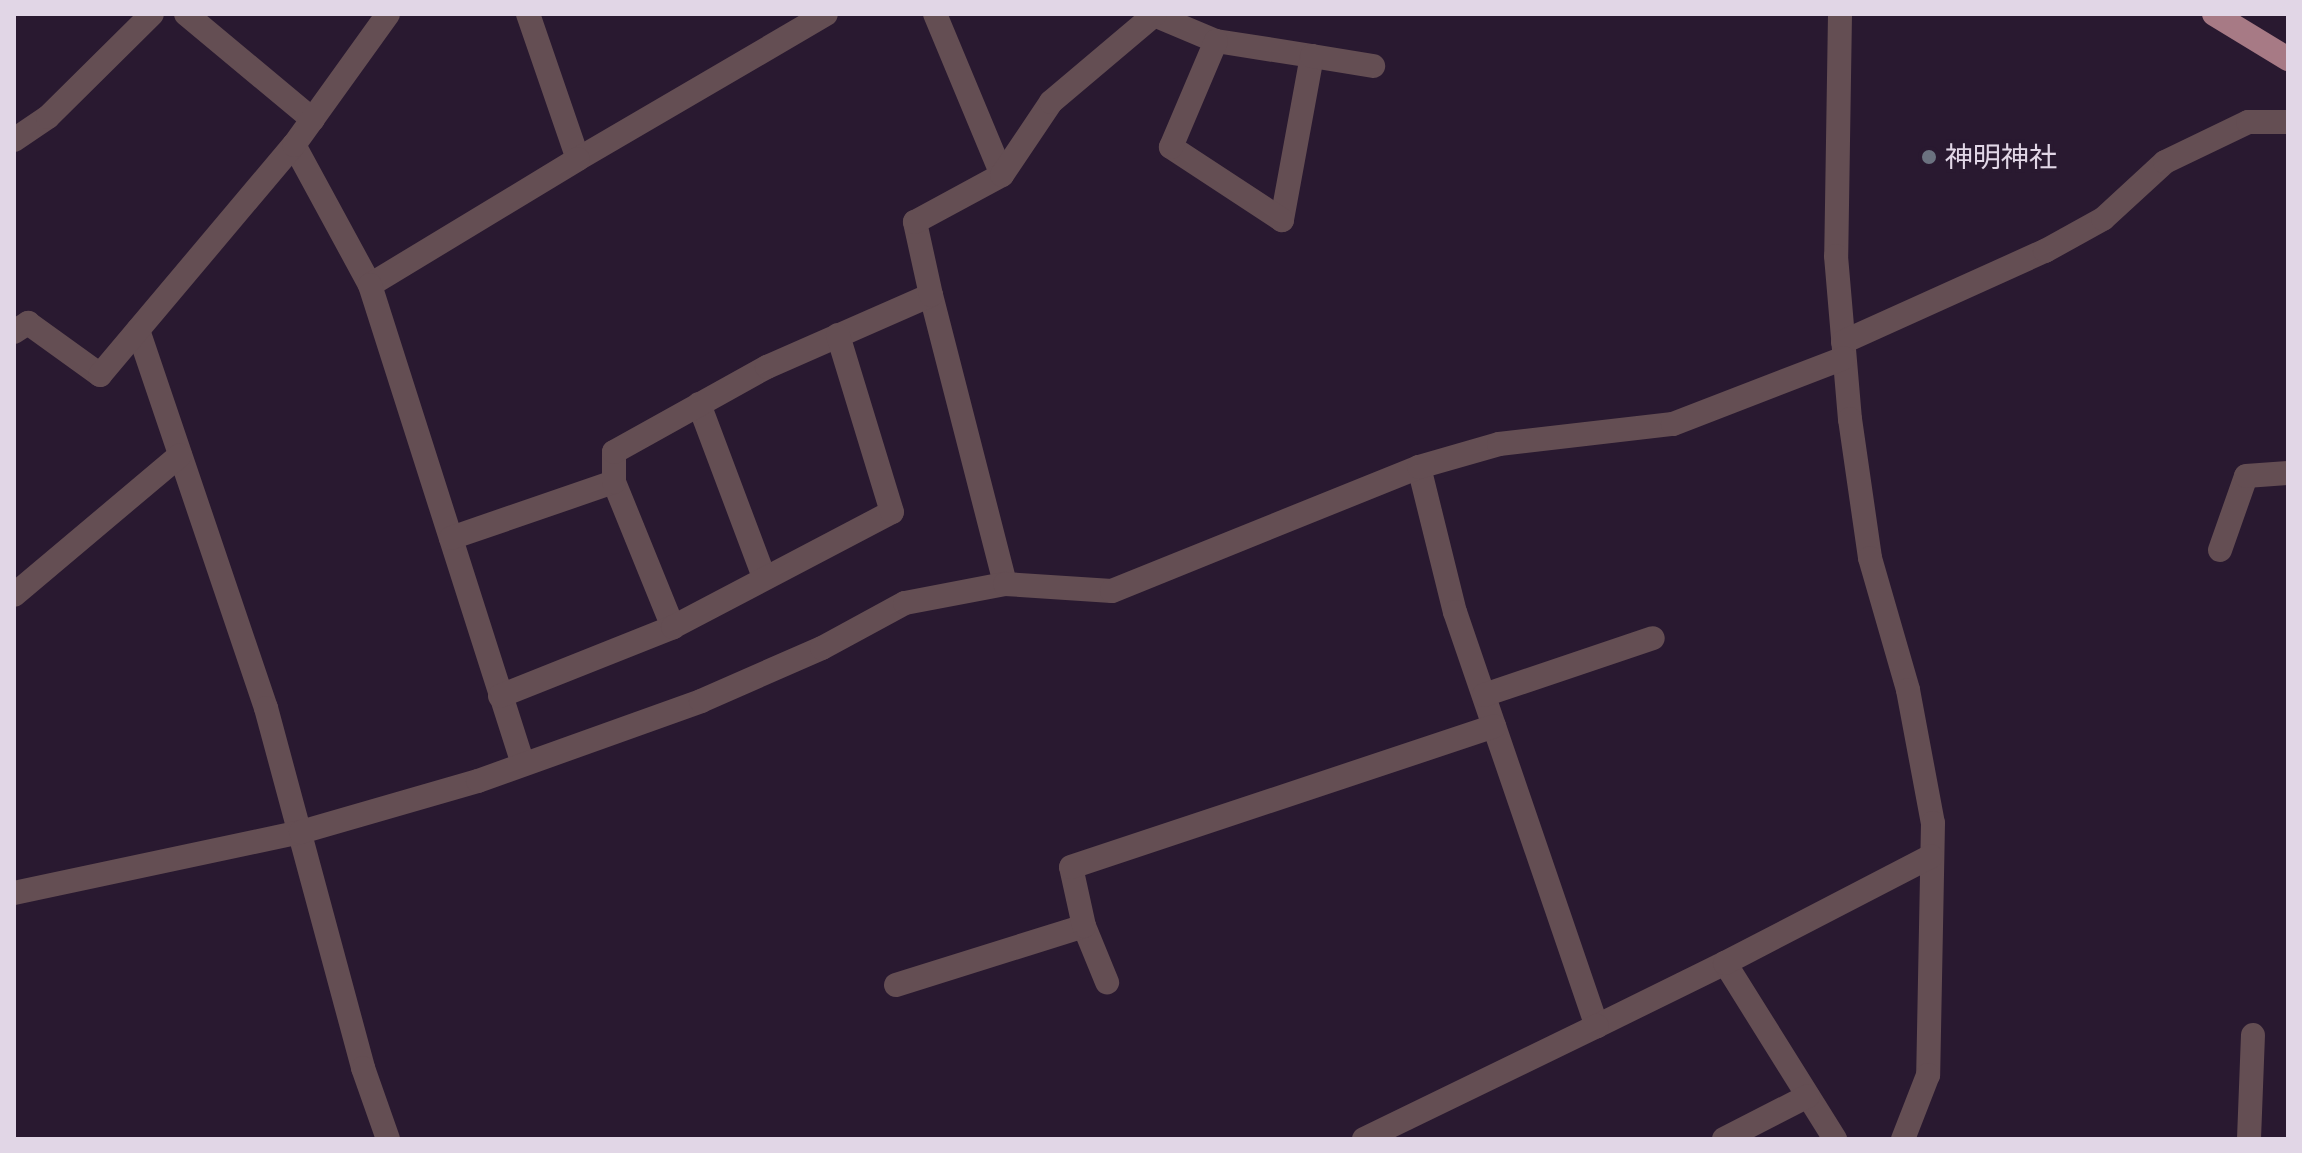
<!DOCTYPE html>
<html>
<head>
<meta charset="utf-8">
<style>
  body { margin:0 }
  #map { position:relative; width:2302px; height:1153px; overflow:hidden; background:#291930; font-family:"PT Sans","Noto Sans JP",sans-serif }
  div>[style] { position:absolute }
  .street>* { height:24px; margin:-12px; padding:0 12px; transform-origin:12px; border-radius:12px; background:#644e53 }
  .primary>* { height:24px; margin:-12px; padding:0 12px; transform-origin:12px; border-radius:12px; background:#a77a85 }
  .dots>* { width:22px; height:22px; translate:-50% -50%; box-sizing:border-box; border:4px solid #291930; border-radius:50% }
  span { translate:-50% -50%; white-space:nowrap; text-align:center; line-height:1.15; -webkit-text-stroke:7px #291930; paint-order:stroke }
  .poi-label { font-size:28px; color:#e1d6e6 }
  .left { translate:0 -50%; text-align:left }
  .frame { position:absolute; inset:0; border:16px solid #e1d6e6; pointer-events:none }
</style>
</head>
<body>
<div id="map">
  <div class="street">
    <i style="left:186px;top:14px;width:165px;rotate:39.8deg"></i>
    <i style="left:528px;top:14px;width:153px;rotate:71deg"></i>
    <i style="left:578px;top:159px;width:287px;rotate:-30.3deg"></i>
    <i style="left:935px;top:14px;width:174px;rotate:67.4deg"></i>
    <i style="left:1840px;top:14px;width:242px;rotate:90.9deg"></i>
    <i style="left:1836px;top:256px;width:164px;rotate:85.1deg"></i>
    <i style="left:1850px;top:419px;width:140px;rotate:81.8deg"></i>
    <i style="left:1870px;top:558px;width:137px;rotate:73.9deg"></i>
    <i style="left:1908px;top:690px;width:135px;rotate:79.4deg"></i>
    <i style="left:1933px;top:823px;width:252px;rotate:91.1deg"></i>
    <i style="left:1928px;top:1075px;width:69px;rotate:111.3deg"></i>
    <i style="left:1154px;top:15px;width:67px;rotate:22.8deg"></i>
    <i style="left:1216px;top:41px;width:97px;rotate:8.9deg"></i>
    <i style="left:1312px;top:56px;width:167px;rotate:100.4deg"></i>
    <i style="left:1282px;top:220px;width:133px;rotate:-146.7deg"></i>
    <i style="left:1171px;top:147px;width:115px;rotate:-67deg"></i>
    <i style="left:1312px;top:56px;width:62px;rotate:9.3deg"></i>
    <i style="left:14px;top:140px;width:41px;rotate:-34.1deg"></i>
    <i style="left:48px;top:117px;width:146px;rotate:-44.7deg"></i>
    <i style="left:294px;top:145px;width:159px;rotate:61.5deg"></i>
    <i style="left:370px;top:285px;width:243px;rotate:-31.2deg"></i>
    <i style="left:370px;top:285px;width:503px;rotate:72.29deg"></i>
    <i style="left:931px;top:295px;width:298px;rotate:75.6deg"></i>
    <i style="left:138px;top:330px;width:399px;rotate:71.3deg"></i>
    <i style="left:266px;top:708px;width:373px;rotate:74.9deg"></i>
    <i style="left:363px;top:1068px;width:75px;rotate:70.6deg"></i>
    <i style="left:14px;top:332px;width:17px;rotate:-33deg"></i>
    <i style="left:28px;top:323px;width:89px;rotate:35.8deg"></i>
    <i style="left:100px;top:375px;width:301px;rotate:-49.9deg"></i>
    <i style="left:294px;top:145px;width:161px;rotate:-54.3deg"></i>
    <i style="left:1843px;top:342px;width:222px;rotate:-24.3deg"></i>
    <i style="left:2045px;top:251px;width:66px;rotate:-28.9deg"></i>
    <i style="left:2103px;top:219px;width:84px;rotate:-42.6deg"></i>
    <i style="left:2165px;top:162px;width:92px;rotate:-25.7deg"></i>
    <i style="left:2248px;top:122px;width:40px"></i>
    <i style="left:699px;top:404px;width:185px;rotate:69.4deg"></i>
    <i style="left:1419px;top:467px;width:149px;rotate:76.1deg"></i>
    <i style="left:1455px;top:612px;width:438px;rotate:71.1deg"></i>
    <i style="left:1597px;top:1026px;width:143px;rotate:-26.2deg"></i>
    <i style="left:1725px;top:963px;width:208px;rotate:58deg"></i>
    <i style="left:614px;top:482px;width:157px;rotate:67.9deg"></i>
    <i style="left:451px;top:538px;width:172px;rotate:-19deg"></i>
    <i style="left:614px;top:482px;width:30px;rotate:-90deg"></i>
    <i style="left:614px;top:452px;width:175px;rotate:-29.1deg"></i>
    <i style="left:767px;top:367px;width:179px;rotate:-23.7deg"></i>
    <i style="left:931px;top:295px;width:75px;rotate:-102.4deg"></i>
    <i style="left:915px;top:222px;width:99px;rotate:-28.4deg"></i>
    <i style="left:1002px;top:175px;width:88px;rotate:-56.1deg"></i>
    <i style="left:1051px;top:102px;width:136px;rotate:-40.2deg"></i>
    <i style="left:2220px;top:550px;width:78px;rotate:-70.6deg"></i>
    <i style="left:2246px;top:476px;width:42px;rotate:-4.1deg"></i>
    <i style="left:14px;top:595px;width:217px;rotate:-40.1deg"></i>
    <i style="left:1484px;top:695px;width:178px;rotate:-18.6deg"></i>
    <i style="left:500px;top:696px;width:186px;rotate:-21.7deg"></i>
    <i style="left:673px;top:627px;width:247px;rotate:-27.7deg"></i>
    <i style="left:892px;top:512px;width:185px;rotate:-107deg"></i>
    <i style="left:14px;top:893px;width:293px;rotate:-12deg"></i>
    <i style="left:301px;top:832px;width:184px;rotate:-16.1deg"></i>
    <i style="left:478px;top:781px;width:237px;rotate:-19.7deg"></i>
    <i style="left:701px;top:701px;width:132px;rotate:-23.7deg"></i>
    <i style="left:822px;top:648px;width:94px;rotate:-28.5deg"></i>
    <i style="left:905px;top:603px;width:102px;rotate:-10.8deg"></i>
    <i style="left:1005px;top:584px;width:107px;rotate:3.7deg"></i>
    <i style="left:1112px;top:591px;width:331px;rotate:-22deg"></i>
    <i style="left:1419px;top:467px;width:83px;rotate:-16deg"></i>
    <i style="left:1499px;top:444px;width:175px;rotate:-6.6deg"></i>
    <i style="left:1673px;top:424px;width:183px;rotate:-21.1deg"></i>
    <i style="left:1084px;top:926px;width:61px;rotate:67.7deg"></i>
    <i style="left:1725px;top:963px;width:232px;rotate:-27.4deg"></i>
    <i style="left:896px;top:985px;width:197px;rotate:-17.4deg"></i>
    <i style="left:1084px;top:926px;width:60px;rotate:-102.4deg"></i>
    <i style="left:1071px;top:867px;width:446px;rotate:-18.4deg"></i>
    <i style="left:1364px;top:1139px;width:259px;rotate:-25.9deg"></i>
    <i style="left:1724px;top:1139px;width:94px;rotate:-27.1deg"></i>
    <i style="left:2249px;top:1139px;width:104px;rotate:-87.8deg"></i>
  </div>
  <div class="primary">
    <i style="left:2214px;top:14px;width:87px;rotate:31.3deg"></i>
  </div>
  <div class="dots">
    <i style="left:1929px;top:157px;background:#6b7280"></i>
  </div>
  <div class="poi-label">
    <span class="left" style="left:1945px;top:157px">神明神社</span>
  </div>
  <div class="frame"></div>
</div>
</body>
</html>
